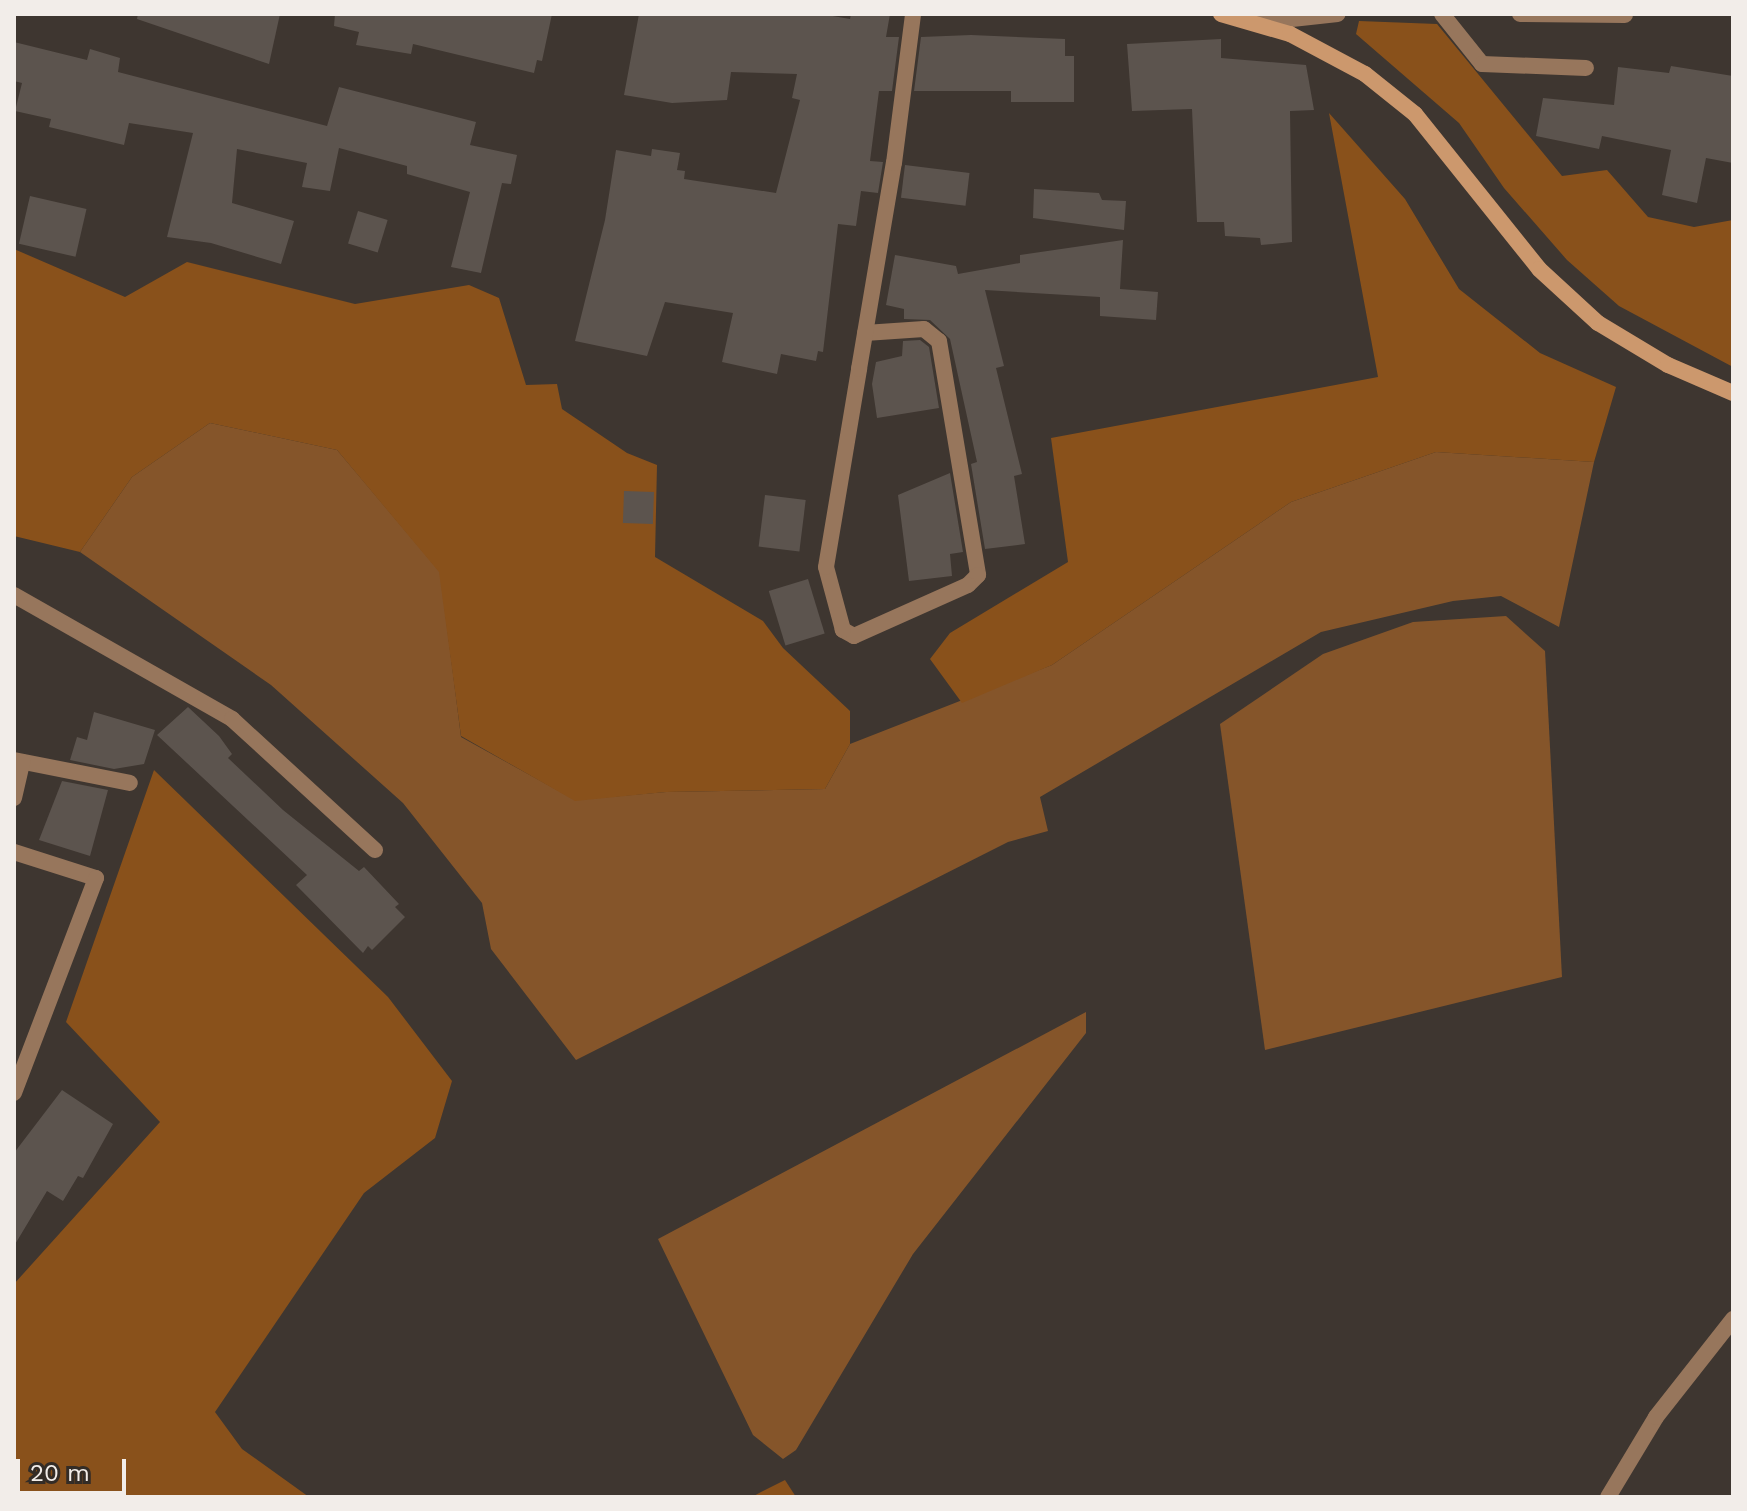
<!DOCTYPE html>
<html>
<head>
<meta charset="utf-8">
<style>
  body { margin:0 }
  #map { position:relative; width:1747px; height:1511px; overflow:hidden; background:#3e3630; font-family:"Work Sans",sans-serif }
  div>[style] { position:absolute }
  .green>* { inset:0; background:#85552a }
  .forest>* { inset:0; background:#89511b }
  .building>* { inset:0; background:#5c544e; transform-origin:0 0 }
  .lane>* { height:16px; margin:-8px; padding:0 8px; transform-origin:8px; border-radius:8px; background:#97765c }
  .street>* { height:16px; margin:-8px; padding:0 8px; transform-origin:8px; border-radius:8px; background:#97765c }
  .secondary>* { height:16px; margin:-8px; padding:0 8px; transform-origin:8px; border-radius:8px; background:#cc986d }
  span { translate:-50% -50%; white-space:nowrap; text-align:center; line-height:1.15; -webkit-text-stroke:8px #332c26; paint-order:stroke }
  .frame { position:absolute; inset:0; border:16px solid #f2ede9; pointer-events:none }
  .scale { position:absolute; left:16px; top:1459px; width:110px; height:36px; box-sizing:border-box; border:4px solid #f2ede9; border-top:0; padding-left:10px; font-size:24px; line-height:28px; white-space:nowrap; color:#f2ede9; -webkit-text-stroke:6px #332c26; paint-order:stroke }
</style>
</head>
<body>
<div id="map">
  <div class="green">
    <i style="clip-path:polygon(210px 423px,337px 450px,440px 572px,461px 737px,575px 800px,666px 792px,825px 789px,850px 744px,1052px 665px,1291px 502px,1436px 452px,1594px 462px,1559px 627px,1501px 596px,1453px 601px,1321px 632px,1040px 797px,1048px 831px,1008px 842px,576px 1060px,491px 949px,482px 903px,403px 803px,271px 685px,80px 552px,132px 477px)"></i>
    <i style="clip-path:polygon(1506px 616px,1545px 651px,1562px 977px,1265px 1050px,1220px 724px,1323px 654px,1413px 622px)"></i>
    <i style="clip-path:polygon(1086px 1012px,1086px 1033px,913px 1254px,796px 1450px,783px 1459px,753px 1435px,658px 1239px)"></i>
  </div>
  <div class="forest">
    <i style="clip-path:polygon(1359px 21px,1437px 24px,1562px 176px,1607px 170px,1648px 217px,1694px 227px,1733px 220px,1733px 367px,1619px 306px,1567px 260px,1504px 188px,1459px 123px,1356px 34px)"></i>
    <i style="clip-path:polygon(1329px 113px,1405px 199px,1459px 289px,1540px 353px,1616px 387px,1594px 462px,1436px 452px,1291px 502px,1052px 665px,962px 703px,930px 659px,950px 633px,1068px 562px,1051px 438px,1378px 377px)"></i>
    <i style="clip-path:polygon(14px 249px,125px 297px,187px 262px,355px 304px,469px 285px,499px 298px,526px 385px,557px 384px,562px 409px,627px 453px,657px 465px,655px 557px,763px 621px,783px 648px,850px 711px,850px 744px,825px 789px,666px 792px,575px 801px,461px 736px,439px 572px,337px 450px,210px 423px,132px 477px,80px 552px,14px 536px)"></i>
    <i style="clip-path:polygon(154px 770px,388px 997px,452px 1081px,435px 1138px,364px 1193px,215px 1412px,242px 1449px,309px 1497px,14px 1497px,14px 1284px,160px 1122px,66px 1022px)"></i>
    <i style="clip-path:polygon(785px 1480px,796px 1497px,752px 1497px,761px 1492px)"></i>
  </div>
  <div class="building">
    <i style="clip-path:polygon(138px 14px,280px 14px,269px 64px,137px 19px)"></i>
    <i style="clip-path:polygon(335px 14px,552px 14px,542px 61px,537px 60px,534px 73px,413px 44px,411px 54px,356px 45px,359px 32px,334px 26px)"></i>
    <i style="clip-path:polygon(639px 14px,821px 14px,850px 19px,851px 14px,890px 14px,886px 37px,899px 37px,892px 91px,879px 91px,870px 161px,883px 162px,878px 193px,861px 191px,856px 226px,838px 224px,823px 352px,818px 351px,816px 361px,781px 354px,777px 374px,722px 362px,733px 313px,665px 302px,647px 356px,575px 341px,605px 220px,616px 150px,651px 156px,652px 149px,680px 153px,677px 170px,685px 171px,684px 179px,776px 193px,800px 100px,792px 98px,797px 74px,731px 72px,727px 100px,672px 103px,624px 95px)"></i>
    <i style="clip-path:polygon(971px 35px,1065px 39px,1065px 56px,1074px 56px,1074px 102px,1011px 102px,1011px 91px,914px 91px,921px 37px)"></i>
    <i style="clip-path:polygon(1221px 39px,1221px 58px,1306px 65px,1314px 110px,1290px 111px,1292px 242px,1261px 245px,1260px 238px,1225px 236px,1224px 222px,1197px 222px,1192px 109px,1132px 111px,1127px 44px)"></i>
    <i style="clip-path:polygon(14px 42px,87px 60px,90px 49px,120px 58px,118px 72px,327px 126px,339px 87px,476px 122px,470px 145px,517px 155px,511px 184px,502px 183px,481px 273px,451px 267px,470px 192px,407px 174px,407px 166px,339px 148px,330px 191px,302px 187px,307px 163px,237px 149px,232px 203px,294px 221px,281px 264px,211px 243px,167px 237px,193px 133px,129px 123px,124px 145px,49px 127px,51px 119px,15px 111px,22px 83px,14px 81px)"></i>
    <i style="clip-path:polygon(1671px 66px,1733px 76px,1733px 163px,1706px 158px,1697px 203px,1662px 195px,1671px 150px,1602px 136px,1599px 149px,1536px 136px,1543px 98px,1614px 105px,1618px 67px,1669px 73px)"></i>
    <i style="left:905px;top:165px;width:65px;height:33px;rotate:7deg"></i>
    <i style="clip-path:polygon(1034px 189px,1099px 193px,1102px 200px,1126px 201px,1124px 230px,1033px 218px)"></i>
    <i style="left:30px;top:196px;width:58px;height:49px;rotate:13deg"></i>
    <i style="left:358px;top:211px;width:31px;height:34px;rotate:17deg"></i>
    <i style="clip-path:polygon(1123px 240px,1120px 289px,1158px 292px,1156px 320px,1100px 316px,1100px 297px,985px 290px,1004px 366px,996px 368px,1022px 474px,1014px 476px,1025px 544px,985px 549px,971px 464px,977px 462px,950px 339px,930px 320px,904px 319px,904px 309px,886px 305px,895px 255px,956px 266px,958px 274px,1020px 263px,1020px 255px)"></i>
    <i style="clip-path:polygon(920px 340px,929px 347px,939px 408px,877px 418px,872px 384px,876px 362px,902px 356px,903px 341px)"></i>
    <i style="clip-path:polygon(950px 473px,963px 552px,950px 554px,952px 576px,909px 581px,898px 495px)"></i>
    <i style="left:624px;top:491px;width:30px;height:32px;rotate:2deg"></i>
    <i style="left:765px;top:495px;width:41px;height:52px;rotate:7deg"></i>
    <i style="left:808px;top:579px;width:57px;height:41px;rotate:73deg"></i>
    <i style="clip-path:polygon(188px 707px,219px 736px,232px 754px,228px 758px,283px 810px,359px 871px,364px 867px,399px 904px,395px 907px,405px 917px,372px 950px,368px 946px,363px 953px,296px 885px,307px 875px,157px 735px)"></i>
    <i style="clip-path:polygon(94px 712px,155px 730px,144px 764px,114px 769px,70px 760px,77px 737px,87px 740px)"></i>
    <i style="clip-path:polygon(62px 781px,108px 790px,90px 856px,39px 840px)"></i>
    <i style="clip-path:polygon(62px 1090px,113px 1124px,83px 1178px,78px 1176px,63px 1201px,47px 1191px,14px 1246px,14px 1153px)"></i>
  </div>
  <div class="lane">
    <i style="left:1442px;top:14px;width:64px;rotate:51.3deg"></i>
    <i style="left:1482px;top:64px;width:104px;rotate:2.2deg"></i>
    <i style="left:1520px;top:14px;width:105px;rotate:0.5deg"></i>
    <i style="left:1256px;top:23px;width:82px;rotate:-6.3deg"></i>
  </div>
  <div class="street">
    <i style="left:865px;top:333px;width:59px;rotate:-3.9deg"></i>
    <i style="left:924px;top:329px;width:19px;rotate:39deg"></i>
    <i style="left:939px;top:341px;width:237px;rotate:80.5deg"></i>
    <i style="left:978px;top:575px;width:14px;rotate:135deg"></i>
    <i style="left:968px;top:585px;width:125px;rotate:155.9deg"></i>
    <i style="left:854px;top:636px;width:13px;rotate:-151deg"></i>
    <i style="left:843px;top:630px;width:65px;rotate:-105.1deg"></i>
    <i style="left:826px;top:567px;width:201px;rotate:-80.5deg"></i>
    <i style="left:859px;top:369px;width:209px;rotate:-80.4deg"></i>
    <i style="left:894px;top:163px;width:150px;rotate:-82.7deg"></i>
    <i style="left:14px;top:595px;width:251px;rotate:29.6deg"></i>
    <i style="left:232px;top:719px;width:194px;rotate:42.5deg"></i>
    <i style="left:14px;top:760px;width:118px;rotate:11.2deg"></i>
    <i style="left:14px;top:798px;width:37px;rotate:-77deg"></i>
    <i style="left:14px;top:852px;width:86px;rotate:17.6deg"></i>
    <i style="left:96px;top:878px;width:230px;rotate:110.9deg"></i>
    <i style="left:1608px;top:1497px;width:93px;rotate:-59deg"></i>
    <i style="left:1656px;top:1417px;width:125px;rotate:-51.8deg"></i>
  </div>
  <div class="secondary">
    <i style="left:1221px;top:14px;width:72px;rotate:16.2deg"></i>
    <i style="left:1290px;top:34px;width:85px;rotate:28.1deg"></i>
    <i style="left:1365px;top:74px;width:64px;rotate:38.7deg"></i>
    <i style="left:1415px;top:114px;width:198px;rotate:51.3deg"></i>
    <i style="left:1539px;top:269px;width:80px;rotate:42.5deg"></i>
    <i style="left:1598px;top:323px;width:82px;rotate:31deg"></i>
    <i style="left:1668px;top:365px;width:71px;rotate:23.3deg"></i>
  </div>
  <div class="frame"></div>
  <div class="scale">20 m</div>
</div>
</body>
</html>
